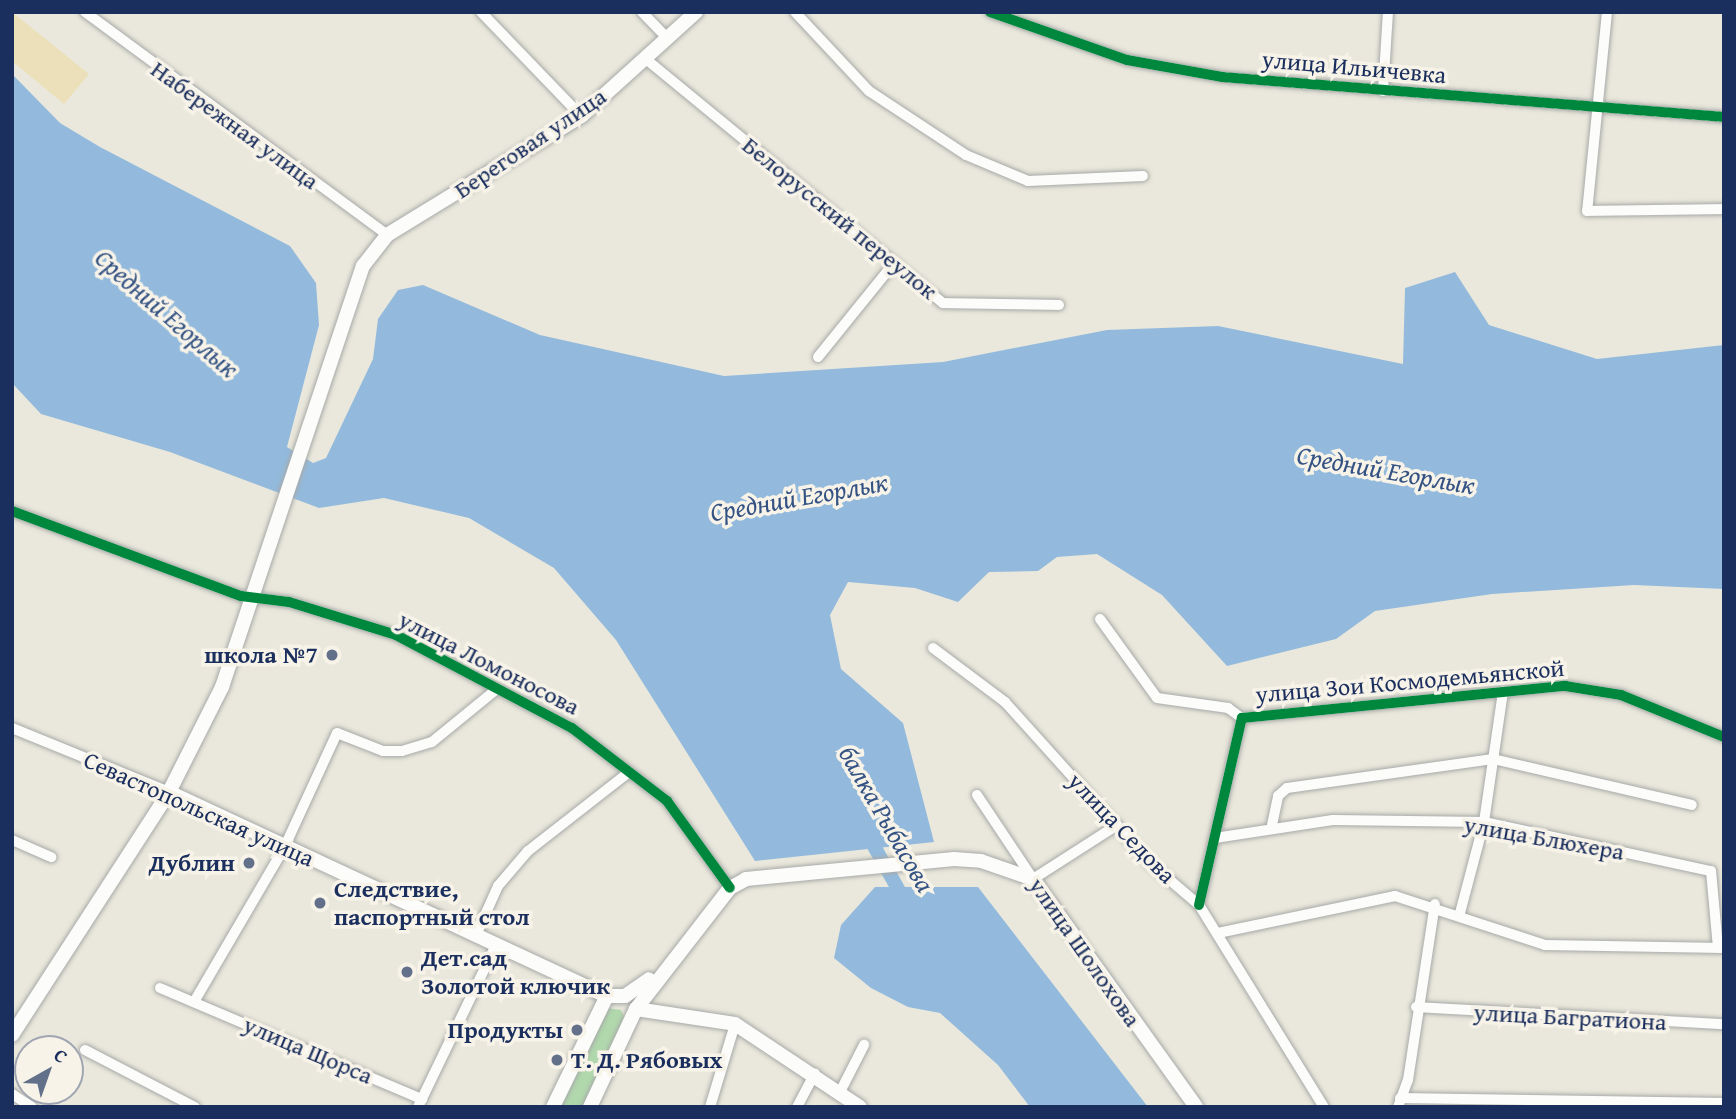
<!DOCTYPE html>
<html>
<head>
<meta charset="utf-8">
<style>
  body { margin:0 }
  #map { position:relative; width:1736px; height:1119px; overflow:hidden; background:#eae8dc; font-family:"Gentium Book Plus",serif }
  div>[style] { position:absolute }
  .green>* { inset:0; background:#b1d8ad }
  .sand>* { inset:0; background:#ece0ba }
  .water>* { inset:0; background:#93badc }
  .river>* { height:14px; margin:-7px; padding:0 7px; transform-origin:7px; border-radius:7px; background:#93badc }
  .roads { filter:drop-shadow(0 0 2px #a7a9a8) drop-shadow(0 0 2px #a7a9a8) }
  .minor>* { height:10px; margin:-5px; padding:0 5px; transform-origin:5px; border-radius:5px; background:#fcfcfa }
  .major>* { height:14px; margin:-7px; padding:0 7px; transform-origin:7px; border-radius:7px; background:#fcfcfa }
  .cycleway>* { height:10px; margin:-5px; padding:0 5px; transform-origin:5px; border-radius:5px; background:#00873e }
  .dots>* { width:19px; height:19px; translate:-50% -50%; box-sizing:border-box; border:4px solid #f7f3e8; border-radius:50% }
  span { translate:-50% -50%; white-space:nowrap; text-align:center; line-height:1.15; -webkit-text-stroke:7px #f7f3e8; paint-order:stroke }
  .street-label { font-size:24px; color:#1b2f5e }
  .poi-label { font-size:24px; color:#1b2f5e; font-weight:700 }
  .right { translate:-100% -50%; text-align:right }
  .left { translate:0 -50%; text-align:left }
  .water-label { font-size:26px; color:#345384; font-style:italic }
  .frame { position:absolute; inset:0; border:14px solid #1b2f5e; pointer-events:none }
  .north { position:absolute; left:14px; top:1035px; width:70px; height:70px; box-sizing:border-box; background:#f7f3e8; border:2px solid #9fa5b1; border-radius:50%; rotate:40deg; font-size:19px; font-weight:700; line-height:28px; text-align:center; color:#1b2f5e }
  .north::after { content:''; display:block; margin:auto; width:24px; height:32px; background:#63708a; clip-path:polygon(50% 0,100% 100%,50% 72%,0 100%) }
</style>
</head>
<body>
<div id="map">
  <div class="green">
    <i style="clip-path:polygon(607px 1008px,621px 1010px,625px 1018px,582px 1107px,558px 1107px)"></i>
  </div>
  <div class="sand">
    <i style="clip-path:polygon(12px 12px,89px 74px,64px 104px,12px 61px)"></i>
  </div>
  <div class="water">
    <i style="clip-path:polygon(12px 74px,60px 123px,100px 147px,290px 246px,316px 283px,319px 325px,287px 447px,313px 463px,326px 458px,373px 359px,378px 319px,398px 290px,423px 285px,540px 335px,724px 376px,943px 362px,1107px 330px,1218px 326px,1403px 364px,1405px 288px,1455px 272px,1489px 325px,1597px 359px,1724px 345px,1724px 589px,1634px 585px,1492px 594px,1375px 611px,1336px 639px,1227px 666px,1162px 595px,1097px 554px,1057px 557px,1038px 571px,989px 572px,958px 602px,915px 588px,848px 582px,830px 615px,841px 669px,903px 723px,934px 842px,755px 861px,616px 640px,554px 568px,469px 518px,384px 498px,319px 508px,170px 452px,41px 414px,12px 383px)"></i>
    <i style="clip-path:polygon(875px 887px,978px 887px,1148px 1107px,1030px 1107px,998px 1065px,940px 1013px,908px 1007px,871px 988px,834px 958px,841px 925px)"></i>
  </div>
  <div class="river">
    <i style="left:866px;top:832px;width:81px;rotate:60.6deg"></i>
  </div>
  <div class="roads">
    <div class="minor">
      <i style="left:85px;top:12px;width:375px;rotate:36.4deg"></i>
      <i style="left:481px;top:12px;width:144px;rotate:46.1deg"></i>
      <i style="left:642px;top:12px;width:37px;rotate:46deg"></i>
      <i style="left:795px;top:12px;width:108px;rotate:46.9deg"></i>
      <i style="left:869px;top:91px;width:116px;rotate:33.4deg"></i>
      <i style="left:966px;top:155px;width:67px;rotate:22.8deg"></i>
      <i style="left:1028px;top:181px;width:115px;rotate:-2.5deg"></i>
      <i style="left:990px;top:12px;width:145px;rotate:19.3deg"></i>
      <i style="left:1127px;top:60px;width:97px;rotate:10.1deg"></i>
      <i style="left:1222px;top:77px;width:504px;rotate:4.56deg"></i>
      <i style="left:1607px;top:12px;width:200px;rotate:95.7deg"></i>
      <i style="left:1587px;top:211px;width:137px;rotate:-0.8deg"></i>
      <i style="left:647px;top:60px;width:383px;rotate:39.4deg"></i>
      <i style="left:943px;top:303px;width:116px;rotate:1deg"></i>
      <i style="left:1383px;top:91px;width:79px;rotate:-86.4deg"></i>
      <i style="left:818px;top:357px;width:121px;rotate:-51deg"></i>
      <i style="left:12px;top:511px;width:244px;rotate:20.4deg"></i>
      <i style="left:241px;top:596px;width:48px;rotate:7.1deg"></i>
      <i style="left:289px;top:602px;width:112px;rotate:17.1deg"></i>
      <i style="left:396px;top:635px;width:199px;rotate:27.9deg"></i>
      <i style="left:572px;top:728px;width:120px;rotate:37.5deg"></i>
      <i style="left:667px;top:801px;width:107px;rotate:54.1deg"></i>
      <i style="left:1100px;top:619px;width:97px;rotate:54.2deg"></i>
      <i style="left:1157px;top:698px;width:72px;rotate:8deg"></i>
      <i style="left:1228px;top:708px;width:17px;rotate:36deg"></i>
      <i style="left:933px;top:648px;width:90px;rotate:36.9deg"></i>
      <i style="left:1005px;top:702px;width:218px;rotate:48deg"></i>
      <i style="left:1151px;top:864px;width:63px;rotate:40.5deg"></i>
      <i style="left:1199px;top:905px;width:238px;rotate:58.3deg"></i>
      <i style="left:12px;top:728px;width:170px;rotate:22.2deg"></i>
      <i style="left:977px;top:795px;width:101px;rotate:56.3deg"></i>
      <i style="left:1033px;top:879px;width:100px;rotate:-32.7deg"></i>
      <i style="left:1272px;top:825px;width:30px;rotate:-78deg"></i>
      <i style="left:1278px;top:796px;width:12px;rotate:-42deg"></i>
      <i style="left:1287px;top:788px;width:208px;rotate:-8deg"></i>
      <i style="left:1493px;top:759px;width:204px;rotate:13deg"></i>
      <i style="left:1215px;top:838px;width:119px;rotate:-8.7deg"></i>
      <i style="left:1333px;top:820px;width:151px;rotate:0.8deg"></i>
      <i style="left:1484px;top:822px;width:232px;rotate:12.2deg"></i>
      <i style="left:1711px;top:871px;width:77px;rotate:84.8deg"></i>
      <i style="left:12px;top:840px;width:43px;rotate:23.6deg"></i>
      <i style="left:1199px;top:905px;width:192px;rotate:-77.1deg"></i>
      <i style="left:1242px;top:718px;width:325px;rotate:-5.7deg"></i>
      <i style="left:1565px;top:686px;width:57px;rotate:9.1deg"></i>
      <i style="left:1621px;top:695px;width:111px;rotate:22.2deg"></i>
      <i style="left:1460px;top:913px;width:94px;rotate:-75.2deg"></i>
      <i style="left:1484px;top:822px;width:132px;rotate:-81.7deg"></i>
      <i style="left:1218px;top:933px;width:181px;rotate:-11.8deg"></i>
      <i style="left:1395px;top:896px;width:158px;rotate:18.1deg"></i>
      <i style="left:1545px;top:945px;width:179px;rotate:1deg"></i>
      <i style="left:476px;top:935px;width:54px;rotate:-65.8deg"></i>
      <i style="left:498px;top:886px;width:46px;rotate:-49.4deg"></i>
      <i style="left:528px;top:851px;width:128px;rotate:-38deg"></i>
      <i style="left:160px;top:988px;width:285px;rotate:23deg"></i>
      <i style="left:194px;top:1002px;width:181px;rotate:-59.7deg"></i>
      <i style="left:285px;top:846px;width:124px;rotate:-65.3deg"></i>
      <i style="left:337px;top:733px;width:49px;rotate:21.4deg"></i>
      <i style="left:383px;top:751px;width:19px"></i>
      <i style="left:402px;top:751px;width:31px;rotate:-17deg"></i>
      <i style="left:432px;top:742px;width:84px;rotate:-39.2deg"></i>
      <i style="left:1416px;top:1007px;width:308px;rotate:3.2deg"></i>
      <i style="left:85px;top:1050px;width:124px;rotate:27.4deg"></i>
      <i style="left:841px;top:1090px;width:51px;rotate:-62.9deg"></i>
      <i style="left:12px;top:1094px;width:24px;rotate:33deg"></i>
      <i style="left:1400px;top:1098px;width:324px;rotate:0.9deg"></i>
      <i style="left:418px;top:1107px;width:180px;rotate:-64.3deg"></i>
      <i style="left:710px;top:1107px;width:87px;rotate:-73.2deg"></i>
      <i style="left:797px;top:1107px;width:38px;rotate:-62deg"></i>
      <i style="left:1398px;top:1107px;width:29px;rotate:-70deg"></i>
      <i style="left:1408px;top:1080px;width:178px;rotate:-81.3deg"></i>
    </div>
    <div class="major">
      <i style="left:169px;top:792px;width:483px;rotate:25deg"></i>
      <i style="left:607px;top:996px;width:18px"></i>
      <i style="left:625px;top:996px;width:29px;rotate:-35deg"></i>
      <i style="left:636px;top:1009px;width:100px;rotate:8.6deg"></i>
      <i style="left:735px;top:1024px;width:150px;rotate:33.6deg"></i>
      <i style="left:12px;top:1035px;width:289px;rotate:-57.1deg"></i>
      <i style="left:169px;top:792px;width:118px;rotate:-63.2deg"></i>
      <i style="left:222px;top:687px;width:444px;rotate:-71.5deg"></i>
      <i style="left:363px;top:266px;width:39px;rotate:-52deg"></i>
      <i style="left:387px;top:235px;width:228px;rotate:-31.5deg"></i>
      <i style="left:581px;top:116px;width:155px;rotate:-42.1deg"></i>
      <i style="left:553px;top:1107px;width:123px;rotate:-64.1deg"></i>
      <i style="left:590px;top:1107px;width:108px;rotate:-64.9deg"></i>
      <i style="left:636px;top:1009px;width:153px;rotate:-52.2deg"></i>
      <i style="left:730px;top:888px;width:18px;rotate:-29deg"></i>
      <i style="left:746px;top:879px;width:209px;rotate:-5.5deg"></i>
      <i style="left:954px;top:859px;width:27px;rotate:4deg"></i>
      <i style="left:981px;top:861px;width:55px;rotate:19.1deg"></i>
      <i style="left:1033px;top:879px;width:280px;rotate:54.4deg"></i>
    </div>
  </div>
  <div class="cycleway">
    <i style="left:990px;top:12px;width:145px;rotate:19.3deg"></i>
    <i style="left:1127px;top:60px;width:97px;rotate:10.1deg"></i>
    <i style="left:1222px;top:77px;width:504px;rotate:4.56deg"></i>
    <i style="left:12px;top:511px;width:244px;rotate:20.4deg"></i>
    <i style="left:241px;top:596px;width:48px;rotate:7.1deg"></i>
    <i style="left:289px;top:602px;width:112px;rotate:17.1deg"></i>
    <i style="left:396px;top:635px;width:199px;rotate:27.9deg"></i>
    <i style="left:572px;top:728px;width:120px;rotate:37.5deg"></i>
    <i style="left:667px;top:801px;width:107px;rotate:54.1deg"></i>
    <i style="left:1199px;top:905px;width:192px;rotate:-77.1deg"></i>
    <i style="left:1242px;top:718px;width:325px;rotate:-5.7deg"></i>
    <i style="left:1565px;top:686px;width:57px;rotate:9.1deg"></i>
    <i style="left:1621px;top:695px;width:111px;rotate:22.2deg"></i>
  </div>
  <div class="dots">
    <i style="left:332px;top:655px;background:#63708a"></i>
    <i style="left:249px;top:863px;background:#63708a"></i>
    <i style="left:320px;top:903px;background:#63708a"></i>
    <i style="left:407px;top:972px;background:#63708a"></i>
    <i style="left:577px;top:1030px;background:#63708a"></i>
    <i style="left:557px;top:1060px;background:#63708a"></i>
  </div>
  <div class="street-label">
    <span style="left:1354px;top:67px;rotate:5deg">улица Ильичевка</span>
    <span style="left:235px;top:125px;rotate:36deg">Набережная улица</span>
    <span style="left:530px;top:143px;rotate:-34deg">Береговая улица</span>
    <span style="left:840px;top:218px;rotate:39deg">Белорусский переулок</span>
    <span style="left:489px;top:663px;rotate:27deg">улица Ломоносова</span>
    <span style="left:1410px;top:681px;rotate:-5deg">улица Зои Космодемьянской</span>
    <span style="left:199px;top:809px;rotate:24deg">Севастопольская улица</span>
    <span style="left:1122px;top:828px;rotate:46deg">улица Седова</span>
    <span style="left:1544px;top:838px;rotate:10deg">улица Блюхера</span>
    <span style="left:1085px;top:952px;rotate:55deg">улица Шолохова</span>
    <span style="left:1570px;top:1017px;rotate:3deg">улица Багратиона</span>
    <span style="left:308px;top:1050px;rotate:23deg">улица Щорса</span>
  </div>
  <div class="poi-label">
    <span class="right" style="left:318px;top:655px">школа №7</span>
    <span class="right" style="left:235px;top:863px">Дублин</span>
    <span class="left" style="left:334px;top:903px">Следствие,<br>паспортный стол</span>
    <span class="left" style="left:421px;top:972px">Дет.сад<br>Золотой ключик</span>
    <span class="right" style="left:563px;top:1030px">Продукты</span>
    <span class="left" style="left:571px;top:1060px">Т. Д. Рябовых</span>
  </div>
  <div class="water-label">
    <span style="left:167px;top:313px;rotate:41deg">Средний Егорлык</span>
    <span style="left:1386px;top:470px;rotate:10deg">Средний Егорлык</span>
    <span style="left:799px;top:497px;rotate:-10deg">Средний Егорлык</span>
    <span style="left:887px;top:819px;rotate:60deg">балка Рыбасова</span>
  </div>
  <div class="frame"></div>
  <div class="north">С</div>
</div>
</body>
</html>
